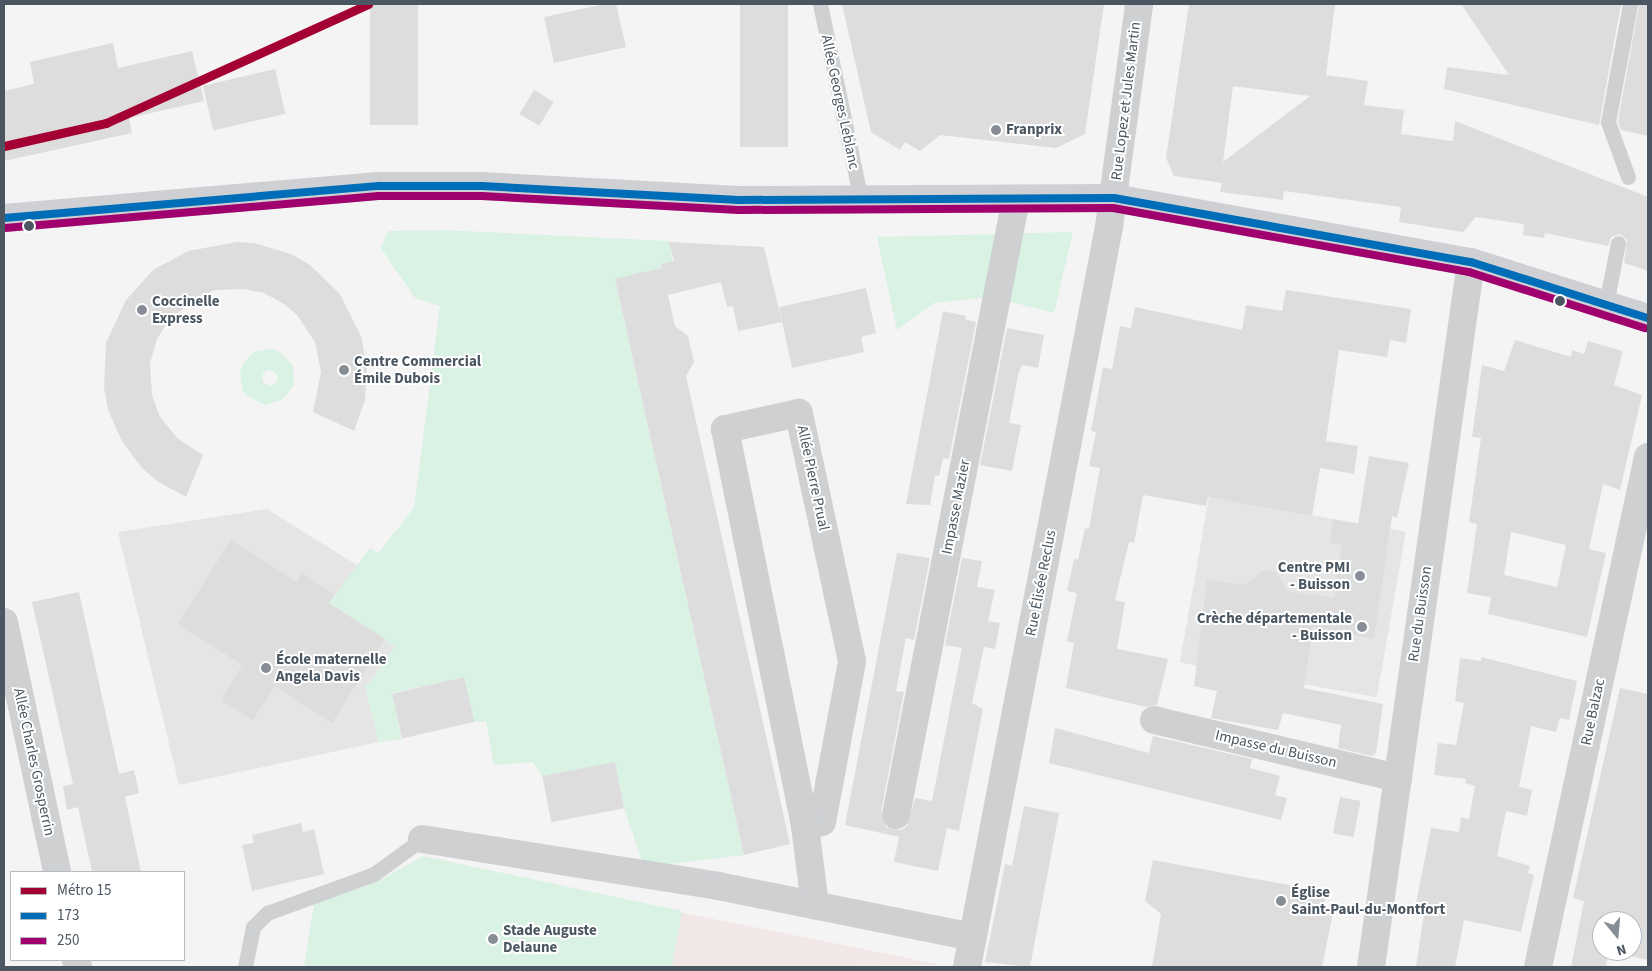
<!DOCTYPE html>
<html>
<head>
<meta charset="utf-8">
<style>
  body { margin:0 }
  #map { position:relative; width:1652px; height:971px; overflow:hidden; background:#f4f4f4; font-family:"Source Sans 3",sans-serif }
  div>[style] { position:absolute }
  .education>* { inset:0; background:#e6e5e6; transform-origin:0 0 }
  .medical>* { inset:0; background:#f1e7e6 }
  .green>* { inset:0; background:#d9f2e3 }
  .building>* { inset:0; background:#ddddde; transform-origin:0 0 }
  .lane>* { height:15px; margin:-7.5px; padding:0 7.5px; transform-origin:7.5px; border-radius:7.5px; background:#ced0d2 }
  .street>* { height:28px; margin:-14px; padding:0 14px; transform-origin:14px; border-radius:14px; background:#ced0d2 }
  .secondary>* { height:28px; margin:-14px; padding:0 14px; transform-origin:14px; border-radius:14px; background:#ced0d4 }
  .bus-1>* { height:8px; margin:-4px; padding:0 4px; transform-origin:4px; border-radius:4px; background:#006db8 }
  .bus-2>* { height:8px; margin:-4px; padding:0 4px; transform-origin:4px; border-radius:4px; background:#a0006e }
  .metro-1>* { height:9px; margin:-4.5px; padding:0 4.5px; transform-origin:4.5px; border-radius:4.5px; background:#a50034 }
  .dots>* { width:14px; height:14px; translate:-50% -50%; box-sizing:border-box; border:2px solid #fff; border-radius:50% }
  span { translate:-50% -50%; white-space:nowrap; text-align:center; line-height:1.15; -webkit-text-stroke:4px #fff; paint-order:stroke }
  .street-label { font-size:15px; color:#4a5661 }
  .poi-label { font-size:15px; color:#4a5661; font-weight:700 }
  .left { translate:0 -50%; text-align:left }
  .right { translate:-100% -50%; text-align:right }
  .frame { position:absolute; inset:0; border:5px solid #4a5661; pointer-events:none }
  .legend { position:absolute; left:10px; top:871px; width:175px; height:90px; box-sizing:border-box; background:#fff; border:1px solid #b7bbc0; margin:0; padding:6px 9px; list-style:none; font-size:15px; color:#4a5661 }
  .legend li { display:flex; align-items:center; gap:10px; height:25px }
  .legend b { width:25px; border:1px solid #b7bbc0 }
  .north { position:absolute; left:1592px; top:911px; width:50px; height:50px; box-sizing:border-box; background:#fff; border:1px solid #b7bbc0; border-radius:50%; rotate:163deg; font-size:14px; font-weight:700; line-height:20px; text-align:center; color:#4a5661 }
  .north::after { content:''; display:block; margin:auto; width:18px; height:22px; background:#868d94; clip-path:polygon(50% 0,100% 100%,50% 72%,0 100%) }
</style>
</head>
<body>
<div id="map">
  <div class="education">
    <i style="left:1209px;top:497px;width:200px;height:168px;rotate:10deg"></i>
    <i style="clip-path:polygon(267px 509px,357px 565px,385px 639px,395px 647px,365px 689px,379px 742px,179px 785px,118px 532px)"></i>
  </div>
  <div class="medical">
    <i style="clip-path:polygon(679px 912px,942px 965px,669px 967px)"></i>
  </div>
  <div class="green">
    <i style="clip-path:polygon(443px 230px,669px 241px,673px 261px,661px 264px,661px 268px,615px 280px,744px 855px,644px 867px,624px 808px,615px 763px,543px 778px,533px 762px,494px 765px,486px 722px,474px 722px,464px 677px,392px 693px,402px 739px,379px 742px,365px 688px,395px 647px,329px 603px,370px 548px,378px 553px,414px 508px,440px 306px,415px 298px,381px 248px,388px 231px)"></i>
    <i style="clip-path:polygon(1073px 232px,1054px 313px,991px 297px,934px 303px,897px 330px,877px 237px)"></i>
    <i style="clip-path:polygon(evenodd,272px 349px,280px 352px,293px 366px,294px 385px,282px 400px,265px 405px,249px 397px,243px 391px,240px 374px,242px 365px,254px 352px,272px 349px,269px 369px,278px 375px,276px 383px,271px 386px,264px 383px,262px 379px,263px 373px,269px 369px)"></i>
    <i style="clip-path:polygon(423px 856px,682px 911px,672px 967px,304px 967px,314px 904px,377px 882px)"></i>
  </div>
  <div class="building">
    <i style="left:370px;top:4px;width:48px;height:121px"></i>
    <i style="clip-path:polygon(605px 4px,616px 4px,626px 47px,554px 63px,544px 17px)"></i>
    <i style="left:740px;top:4px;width:48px;height:143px"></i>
    <i style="clip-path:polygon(842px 4px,1104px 4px,1085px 134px,1056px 148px,940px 135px,920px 151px,905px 142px,900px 150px,871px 132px)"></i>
    <i style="clip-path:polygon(evenodd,1189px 4px,1335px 4px,1326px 75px,1368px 81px,1364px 105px,1404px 110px,1401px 134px,1453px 141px,1455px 121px,1648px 197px,1648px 271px,1624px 263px,1627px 240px,1620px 234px,1611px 237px,1608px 246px,1545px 233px,1544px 238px,1523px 235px,1524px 224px,1476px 217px,1463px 232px,1399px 222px,1401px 207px,1284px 191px,1283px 200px,1220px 192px,1222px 183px,1174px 176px,1166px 158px,1189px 4px,1233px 86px,1310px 96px,1223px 162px,1233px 86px)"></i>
    <i style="clip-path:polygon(1461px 4px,1621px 4px,1599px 125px,1444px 89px,1447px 67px,1509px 75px)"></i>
    <i style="clip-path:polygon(1639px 4px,1648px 4px,1648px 136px,1621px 130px,1618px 121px)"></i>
    <i style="clip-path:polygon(113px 43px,118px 68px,192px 51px,204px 101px,129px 118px,132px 133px,4px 161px,4px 91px,34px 84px,30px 62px)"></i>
    <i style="left:275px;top:69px;width:46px;height:74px;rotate:77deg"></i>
    <i style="left:534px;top:90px;width:23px;height:28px;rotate:31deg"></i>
    <i style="clip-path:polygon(237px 242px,254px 243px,291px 254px,310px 265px,340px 294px,361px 336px,367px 367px,365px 400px,354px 431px,313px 412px,321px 372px,315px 342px,297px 315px,284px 304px,264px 293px,244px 289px,216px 290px,199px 296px,169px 320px,157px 339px,150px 363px,152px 395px,159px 415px,177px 438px,203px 455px,186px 497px,157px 481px,141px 467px,122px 441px,108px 410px,104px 388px,106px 343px,126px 300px,153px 270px,188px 251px)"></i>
    <i style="clip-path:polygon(669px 242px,764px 247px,782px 322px,738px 331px,733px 306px,727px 307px,721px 282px,668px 295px,675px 326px,688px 336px,694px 362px,686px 376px,790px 844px,744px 855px,615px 279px,661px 268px,661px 264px,674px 261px)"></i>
    <i style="clip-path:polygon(866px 288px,876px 333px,861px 337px,864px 352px,792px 368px,779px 307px)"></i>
    <i style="clip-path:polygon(1286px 290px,1411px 309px,1406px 343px,1390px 340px,1387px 357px,1339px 350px,1326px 441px,1358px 446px,1354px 474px,1320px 468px,1312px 516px,1208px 497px,1206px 506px,1143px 495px,1134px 543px,1129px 542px,1115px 600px,1125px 602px,1117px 649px,1168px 659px,1157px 705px,1146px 707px,1066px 688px,1074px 643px,1067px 641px,1077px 593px,1067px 591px,1074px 559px,1078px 560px,1085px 528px,1089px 529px,1100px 468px,1089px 466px,1096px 432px,1091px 431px,1103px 367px,1112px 369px,1120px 326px,1131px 328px,1135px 307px,1242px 330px,1246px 305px,1282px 311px)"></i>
    <i style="clip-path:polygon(943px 311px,966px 316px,965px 319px,976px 322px,949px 459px,943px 458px,939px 476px,935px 475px,930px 505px,906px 504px)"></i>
    <i style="clip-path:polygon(1007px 328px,1044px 335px,1038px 368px,1022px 365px,1018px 375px,1009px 423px,1021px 425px,1012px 471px,980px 465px)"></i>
    <i style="clip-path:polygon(evenodd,1515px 340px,1571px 357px,1572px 350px,1584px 354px,1588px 341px,1623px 351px,1614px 385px,1642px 395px,1620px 490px,1603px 484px,1589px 549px,1606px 553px,1587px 637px,1488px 614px,1491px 597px,1467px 593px,1477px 524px,1469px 522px,1481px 438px,1472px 437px,1482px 365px,1504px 371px,1515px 340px,1511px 532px,1566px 545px,1557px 587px,1504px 575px,1511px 532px)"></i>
    <i style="clip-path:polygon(1369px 456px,1409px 463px,1397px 518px,1392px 516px,1374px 639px,1313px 627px,1304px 688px,1383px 704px,1376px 753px,1372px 756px,1338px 748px,1341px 725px,1283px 713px,1278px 730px,1211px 718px,1217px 691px,1194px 686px,1207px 580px,1245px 585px,1264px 570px,1275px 572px,1288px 591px,1334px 598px,1342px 544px,1330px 543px,1333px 519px,1358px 524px)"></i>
    <i style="clip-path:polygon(231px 540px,297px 582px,302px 573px,334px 594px,329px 603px,385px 639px,332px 723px,275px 686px,253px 720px,221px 700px,242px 665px,178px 624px)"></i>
    <i style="clip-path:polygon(897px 553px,930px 558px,914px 640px,906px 638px,896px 691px,904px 692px,881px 812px,886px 827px,901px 830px,907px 826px,915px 798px,932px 801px,962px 648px,945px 645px,962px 558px,982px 561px,977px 587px,995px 590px,988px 621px,1000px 623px,995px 649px,984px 647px,972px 703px,983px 709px,959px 831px,947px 828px,938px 871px,894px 862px,899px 837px,845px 825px)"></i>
    <i style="clip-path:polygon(79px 592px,119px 774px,134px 770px,139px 793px,125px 797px,141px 872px,92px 872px,78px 807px,67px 810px,63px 786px,73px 784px,32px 602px)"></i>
    <i style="clip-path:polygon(1481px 657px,1577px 681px,1569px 720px,1560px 718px,1556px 732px,1531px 726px,1519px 787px,1532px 790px,1527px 816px,1506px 811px,1497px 856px,1530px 866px,1528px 873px,1534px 875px,1521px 932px,1464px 920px,1455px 967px,1416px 967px,1424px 914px,1414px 913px,1431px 828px,1459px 832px,1461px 817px,1469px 819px,1475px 786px,1465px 783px,1466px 779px,1434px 775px,1438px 743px,1456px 745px,1464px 703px,1455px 701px,1460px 658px,1481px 661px)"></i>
    <i style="left:464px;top:677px;width:46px;height:74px;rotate:77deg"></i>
    <i style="clip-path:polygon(1620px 688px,1648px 694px,1648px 960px,1610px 951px,1632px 951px,1632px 921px,1602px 921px,1602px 951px,1609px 951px,1606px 967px,1571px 967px,1584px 901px,1573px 898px)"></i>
    <i style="clip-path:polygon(1055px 728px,1149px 753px,1153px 736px,1252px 759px,1250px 768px,1280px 776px,1275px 795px,1287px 798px,1281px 820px,1049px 763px)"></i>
    <i style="left:615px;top:762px;width:47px;height:74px;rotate:79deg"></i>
    <i style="left:1340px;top:797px;width:21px;height:37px;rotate:11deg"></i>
    <i style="clip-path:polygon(1024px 806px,1059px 813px,1030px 967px,985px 962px,1005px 864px,1012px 866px)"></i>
    <i style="clip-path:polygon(301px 823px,303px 832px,314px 829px,324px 874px,252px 891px,242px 845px,254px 843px,252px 835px)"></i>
    <i style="clip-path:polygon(1153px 860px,1327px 892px,1324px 906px,1334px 908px,1322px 967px,1152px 967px,1161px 914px,1145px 901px)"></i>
  </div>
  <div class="lane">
    <i style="left:820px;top:4px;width:201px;rotate:78.2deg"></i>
    <i style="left:1628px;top:177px;width:59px;rotate:-110deg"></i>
    <i style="left:1608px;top:122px;width:120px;rotate:-79.4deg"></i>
    <i style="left:1606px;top:304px;width:62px;rotate:-78.9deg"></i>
    <i style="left:245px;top:967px;width:41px;rotate:-78.7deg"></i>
    <i style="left:253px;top:927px;width:20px;rotate:-45deg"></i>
    <i style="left:267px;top:913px;width:114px;rotate:-20deg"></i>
    <i style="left:374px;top:874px;width:59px;rotate:-36.1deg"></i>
  </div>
  <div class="street">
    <i style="left:4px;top:622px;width:256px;rotate:78deg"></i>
    <i style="left:1154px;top:720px;width:251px;rotate:13.4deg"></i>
    <i style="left:896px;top:815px;width:628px;rotate:-78.98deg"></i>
    <i style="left:805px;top:826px;width:17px;rotate:-13deg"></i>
    <i style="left:822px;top:822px;width:164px;rotate:-79.4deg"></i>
    <i style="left:852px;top:661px;width:254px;rotate:-102.1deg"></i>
    <i style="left:799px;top:413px;width:76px;rotate:167.8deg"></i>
    <i style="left:725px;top:429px;width:405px;rotate:78.6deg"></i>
    <i style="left:805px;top:826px;width:80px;rotate:82.8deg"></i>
    <i style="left:422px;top:839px;width:300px;rotate:9deg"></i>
    <i style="left:718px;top:886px;width:260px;rotate:11.3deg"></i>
    <i style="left:76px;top:960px;width:7px;rotate:74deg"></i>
    <i style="left:967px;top:967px;width:754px;rotate:-79.14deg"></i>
    <i style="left:1109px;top:227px;width:225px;rotate:-82.3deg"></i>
    <i style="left:1371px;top:967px;width:712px;rotate:-81.93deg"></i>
    <i style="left:1538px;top:967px;width:522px;rotate:-77.83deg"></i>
  </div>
  <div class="secondary">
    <i style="left:4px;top:218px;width:376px;rotate:-4.9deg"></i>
    <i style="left:379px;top:186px;width:103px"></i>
    <i style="left:482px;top:186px;width:257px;rotate:3.1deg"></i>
    <i style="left:739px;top:200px;width:375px;rotate:-0.3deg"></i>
    <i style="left:1114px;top:198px;width:363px;rotate:10.2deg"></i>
    <i style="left:1471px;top:262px;width:186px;rotate:17.6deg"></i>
  </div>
  <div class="bus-1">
    <i style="left:4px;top:218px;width:376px;rotate:-4.9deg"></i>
    <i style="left:379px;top:186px;width:103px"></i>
    <i style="left:482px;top:186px;width:257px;rotate:3.1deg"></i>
    <i style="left:739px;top:200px;width:375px;rotate:-0.3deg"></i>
    <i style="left:1114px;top:198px;width:363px;rotate:10.2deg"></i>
    <i style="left:1471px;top:262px;width:186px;rotate:17.6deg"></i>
  </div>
  <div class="bus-2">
    <i style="left:5px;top:228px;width:375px;rotate:-4.9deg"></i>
    <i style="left:379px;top:196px;width:103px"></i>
    <i style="left:482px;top:196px;width:257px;rotate:3.1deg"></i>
    <i style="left:739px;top:210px;width:374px;rotate:-0.3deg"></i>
    <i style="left:1113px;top:208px;width:362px;rotate:10.2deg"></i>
    <i style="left:1469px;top:272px;width:185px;rotate:17.7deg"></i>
  </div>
  <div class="metro-1">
    <i style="left:4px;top:146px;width:105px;rotate:-12.7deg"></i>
    <i style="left:106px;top:123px;width:288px;rotate:-24.4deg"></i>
  </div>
  <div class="dots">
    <i style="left:996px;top:130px;background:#868d94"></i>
    <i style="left:29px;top:226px;background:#4a5661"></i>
    <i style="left:1560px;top:301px;background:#4a5661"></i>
    <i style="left:142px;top:310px;background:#868d94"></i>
    <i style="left:344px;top:370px;background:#868d94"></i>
    <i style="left:1360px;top:576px;background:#868d94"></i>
    <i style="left:1362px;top:627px;background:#868d94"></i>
    <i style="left:266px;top:668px;background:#868d94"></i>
    <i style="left:1281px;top:901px;background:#868d94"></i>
    <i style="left:493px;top:939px;background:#868d94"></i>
  </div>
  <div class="street-label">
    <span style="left:1126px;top:101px;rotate:-83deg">Rue Lopez et Jules Martin</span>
    <span style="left:840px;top:102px;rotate:78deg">Allée Georges Leblanc</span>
    <span style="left:813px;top:478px;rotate:78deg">Allée Pierre Prual</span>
    <span style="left:956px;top:507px;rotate:-79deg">Impasse Mazier</span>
    <span style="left:1041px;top:583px;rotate:-79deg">Rue Élisée Reclus</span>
    <span style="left:1420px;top:614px;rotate:-82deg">Rue du Buisson</span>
    <span style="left:1593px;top:712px;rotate:-78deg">Rue Balzac</span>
    <span style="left:1276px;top:749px;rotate:13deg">Impasse du Buisson</span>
    <span style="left:34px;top:762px;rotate:78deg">Allée Charles Grosperrin</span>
  </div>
  <div class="poi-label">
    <span class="left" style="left:1006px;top:130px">Franprix</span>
    <span class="left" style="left:152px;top:310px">Coccinelle<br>Express</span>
    <span class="left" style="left:354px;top:370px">Centre Commercial<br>Émile Dubois</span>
    <span class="right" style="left:1350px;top:576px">Centre PMI<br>- Buisson</span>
    <span class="right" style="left:1352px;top:627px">Crèche départementale<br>- Buisson</span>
    <span class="left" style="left:276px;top:668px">École maternelle<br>Angela Davis</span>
    <span class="left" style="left:1291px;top:901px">Église<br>Saint-Paul-du-Montfort</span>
    <span class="left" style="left:503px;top:939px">Stade Auguste<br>Delaune</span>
  </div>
  <div class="frame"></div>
  <ul class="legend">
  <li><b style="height:6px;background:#a50034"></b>Métro 15</li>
  <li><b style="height:6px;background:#006db8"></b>173</li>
  <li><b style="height:6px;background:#a0006e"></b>250</li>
  </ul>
  <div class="north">N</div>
</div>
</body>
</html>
